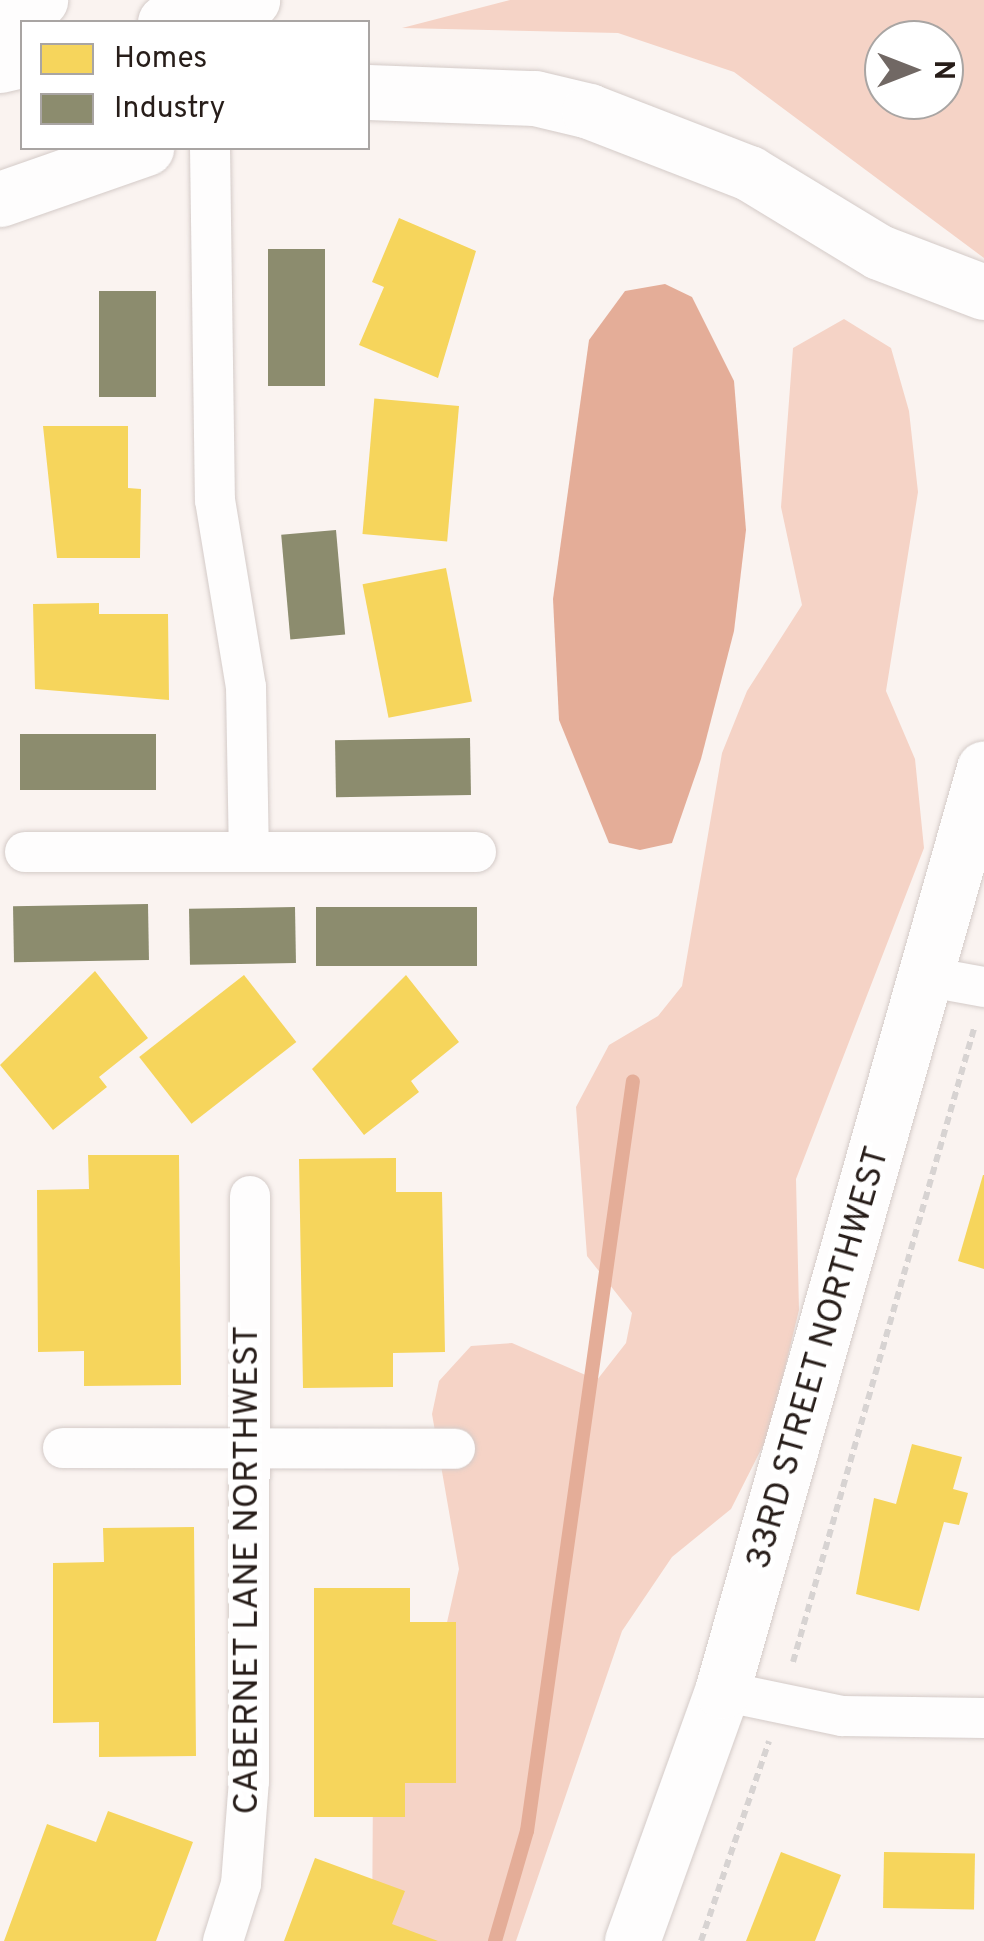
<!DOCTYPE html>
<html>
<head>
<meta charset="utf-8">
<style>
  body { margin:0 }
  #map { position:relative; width:984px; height:1941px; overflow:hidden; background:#faf3f0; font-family:Overpass,sans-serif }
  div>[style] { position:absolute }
  .green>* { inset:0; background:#f5d3c6 }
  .water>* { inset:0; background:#e4ad98 }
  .homes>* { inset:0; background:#f6d55c; transform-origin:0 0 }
  .industry>* { inset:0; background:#8c8c6e; transform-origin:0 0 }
  .stream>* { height:14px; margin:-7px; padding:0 7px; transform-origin:7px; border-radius:7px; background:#e4ad98 }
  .path>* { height:6px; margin-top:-3px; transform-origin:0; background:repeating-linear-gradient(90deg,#d7d3d2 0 8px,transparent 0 13px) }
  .roads { filter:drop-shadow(0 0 2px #d4cbc8) drop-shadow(0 0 2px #d4cbc8) }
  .street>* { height:40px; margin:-20px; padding:0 20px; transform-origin:20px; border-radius:20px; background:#fefdfd }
  .secondary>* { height:55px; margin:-27.5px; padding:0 27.5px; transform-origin:27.5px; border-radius:27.5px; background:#fefdfd }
  .highway>* { height:55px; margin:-27.5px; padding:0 27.5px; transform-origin:27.5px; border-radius:27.5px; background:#fefdfd }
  span { translate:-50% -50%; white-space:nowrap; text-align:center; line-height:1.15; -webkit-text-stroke:10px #fff; paint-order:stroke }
  .street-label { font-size:35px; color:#271d19 }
  .legend { position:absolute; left:20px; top:20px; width:350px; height:130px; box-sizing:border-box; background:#fff; border:2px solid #a9a5a3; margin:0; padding:12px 18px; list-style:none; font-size:30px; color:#271d19 }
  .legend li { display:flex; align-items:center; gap:20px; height:50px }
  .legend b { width:50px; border:2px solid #a9a5a3 }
  .north { position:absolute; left:864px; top:20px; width:100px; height:100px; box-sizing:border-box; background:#fff; border:2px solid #a9a5a3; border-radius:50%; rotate:90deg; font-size:28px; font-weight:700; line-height:40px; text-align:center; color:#271d19 }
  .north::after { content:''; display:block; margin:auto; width:35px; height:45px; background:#716864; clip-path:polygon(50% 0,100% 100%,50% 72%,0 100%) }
</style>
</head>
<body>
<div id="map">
  <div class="green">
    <i style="clip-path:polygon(evenodd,510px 0,984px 0,984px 258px,734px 72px,618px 33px,402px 28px,510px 0,884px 40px,944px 40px,944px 100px,884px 100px,884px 40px)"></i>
    <i style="clip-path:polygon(844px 319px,891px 348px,909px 411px,918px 492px,886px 691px,915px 759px,924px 848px,796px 1179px,799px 1310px,769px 1434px,731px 1509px,672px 1557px,622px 1631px,516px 1941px,372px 1941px,373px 1780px,439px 1658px,459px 1569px,432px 1414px,439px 1381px,471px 1346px,512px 1343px,597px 1380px,626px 1343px,632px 1313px,587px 1256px,576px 1107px,609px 1045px,658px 1016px,682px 986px,722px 753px,747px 691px,802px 605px,781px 507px,793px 348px)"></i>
  </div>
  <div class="water">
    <i style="clip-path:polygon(665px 284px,692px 297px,734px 381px,746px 530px,734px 631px,701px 759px,672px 843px,640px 850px,609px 843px,559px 720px,553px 599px,589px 340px,625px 291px)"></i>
  </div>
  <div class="homes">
    <i style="clip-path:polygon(399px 218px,476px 251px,438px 378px,359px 345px,384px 287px,372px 282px)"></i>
    <i style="left:459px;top:406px;width:136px;height:85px;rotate:95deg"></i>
    <i style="clip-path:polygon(43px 426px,128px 426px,128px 488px,141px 489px,140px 558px,57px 558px)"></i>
    <i style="left:446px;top:568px;width:136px;height:85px;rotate:79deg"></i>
    <i style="clip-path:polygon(99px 603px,99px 614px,168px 614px,169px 700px,35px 689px,33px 604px)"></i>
    <i style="clip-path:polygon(95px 971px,148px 1038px,99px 1077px,107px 1087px,53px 1130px,0 1065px)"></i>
    <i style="left:244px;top:975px;width:85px;height:133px;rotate:52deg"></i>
    <i style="clip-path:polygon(406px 975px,459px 1042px,411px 1081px,419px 1092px,364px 1135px,312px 1069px)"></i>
    <i style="clip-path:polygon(88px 1155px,179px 1155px,181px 1385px,84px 1386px,84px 1351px,38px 1352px,37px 1190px,89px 1189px)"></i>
    <i style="clip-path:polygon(396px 1158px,396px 1192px,442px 1192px,445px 1352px,393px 1353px,393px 1387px,303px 1388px,299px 1159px)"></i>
    <i style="clip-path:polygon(983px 1175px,984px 1175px,984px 1269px,958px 1261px)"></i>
    <i style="clip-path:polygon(912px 1444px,962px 1457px,953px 1489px,968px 1493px,959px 1525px,944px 1522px,919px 1611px,856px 1594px,874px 1498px,896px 1504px)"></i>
    <i style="clip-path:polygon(194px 1527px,196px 1756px,99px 1757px,99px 1722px,53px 1723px,53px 1563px,104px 1562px,103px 1528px)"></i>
    <i style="clip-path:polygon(314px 1588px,410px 1588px,410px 1622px,456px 1622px,456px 1783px,405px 1783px,405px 1817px,314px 1817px)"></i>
    <i style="clip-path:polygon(108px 1811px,193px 1842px,156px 1941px,4px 1941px,47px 1824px,96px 1842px)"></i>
    <i style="clip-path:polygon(781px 1852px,841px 1875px,815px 1941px,746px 1941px)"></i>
    <i style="left:884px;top:1852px;width:91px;height:56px;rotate:1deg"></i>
    <i style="clip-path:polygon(315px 1858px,405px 1891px,392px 1924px,438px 1941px,284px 1941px)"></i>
  </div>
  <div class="industry">
    <i style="left:268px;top:249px;width:57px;height:137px"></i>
    <i style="left:99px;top:291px;width:57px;height:106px"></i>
    <i style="left:336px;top:530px;width:105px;height:55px;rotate:85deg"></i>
    <i style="left:156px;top:734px;width:56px;height:136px;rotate:90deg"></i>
    <i style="left:470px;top:738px;width:57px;height:135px;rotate:89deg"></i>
    <i style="left:148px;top:904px;width:56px;height:135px;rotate:89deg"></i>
    <i style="left:295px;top:907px;width:56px;height:106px;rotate:89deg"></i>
    <i style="left:316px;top:907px;width:161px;height:59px"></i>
  </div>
  <div class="stream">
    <i style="left:495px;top:1941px;width:115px;rotate:-73.8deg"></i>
    <i style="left:527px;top:1831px;width:757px;rotate:-81.96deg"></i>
  </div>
  <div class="path">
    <i style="left:793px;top:1662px;width:662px;rotate:-74.05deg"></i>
    <i style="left:701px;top:1941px;width:211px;rotate:-71.2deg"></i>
  </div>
  <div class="roads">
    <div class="street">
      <i style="left:210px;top:148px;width:352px;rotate:89.2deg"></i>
      <i style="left:215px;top:500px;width:190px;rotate:80.6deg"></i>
      <i style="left:246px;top:687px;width:164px;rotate:89deg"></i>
      <i style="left:25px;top:852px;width:451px"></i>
      <i style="left:929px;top:977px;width:56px;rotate:10.3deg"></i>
      <i style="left:63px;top:1448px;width:392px;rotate:0.1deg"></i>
      <i style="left:722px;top:1691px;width:123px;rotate:11.8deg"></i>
      <i style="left:842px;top:1716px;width:142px;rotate:0.8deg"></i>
      <i style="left:223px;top:1941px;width:60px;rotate:-72.5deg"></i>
      <i style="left:241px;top:1884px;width:103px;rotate:-85.6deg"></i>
      <i style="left:249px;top:1781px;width:585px;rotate:-89.9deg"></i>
    </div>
    <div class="secondary">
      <i style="left:368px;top:92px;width:167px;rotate:2.1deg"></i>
      <i style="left:535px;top:98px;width:56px;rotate:13.5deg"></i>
      <i style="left:589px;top:111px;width:172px;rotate:21.2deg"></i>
      <i style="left:749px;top:173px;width:152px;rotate:31.3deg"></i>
      <i style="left:879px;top:252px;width:112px;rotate:20.9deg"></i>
      <i style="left:0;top:199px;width:155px;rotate:-19.3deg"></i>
      <i style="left:632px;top:1941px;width:266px;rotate:-70.2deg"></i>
      <i style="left:722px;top:1691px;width:959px;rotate:-74.15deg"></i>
    </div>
    <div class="highway">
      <i style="left:0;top:15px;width:43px;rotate:-20.6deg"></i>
      <i style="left:165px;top:22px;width:90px;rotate:-14.2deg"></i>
      <i style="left:0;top:65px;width:23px;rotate:-13deg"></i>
    </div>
  </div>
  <div class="street-label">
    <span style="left:819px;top:1358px;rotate:-74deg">33RD STREET NORTHWEST</span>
    <span style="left:248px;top:1570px;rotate:-90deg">CABERNET LANE NORTHWEST</span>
  </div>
  <ul class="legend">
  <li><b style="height:28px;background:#f6d55c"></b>Homes</li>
  <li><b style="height:28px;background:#8c8c6e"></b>Industry</li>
  </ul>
  <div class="north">N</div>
</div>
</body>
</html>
